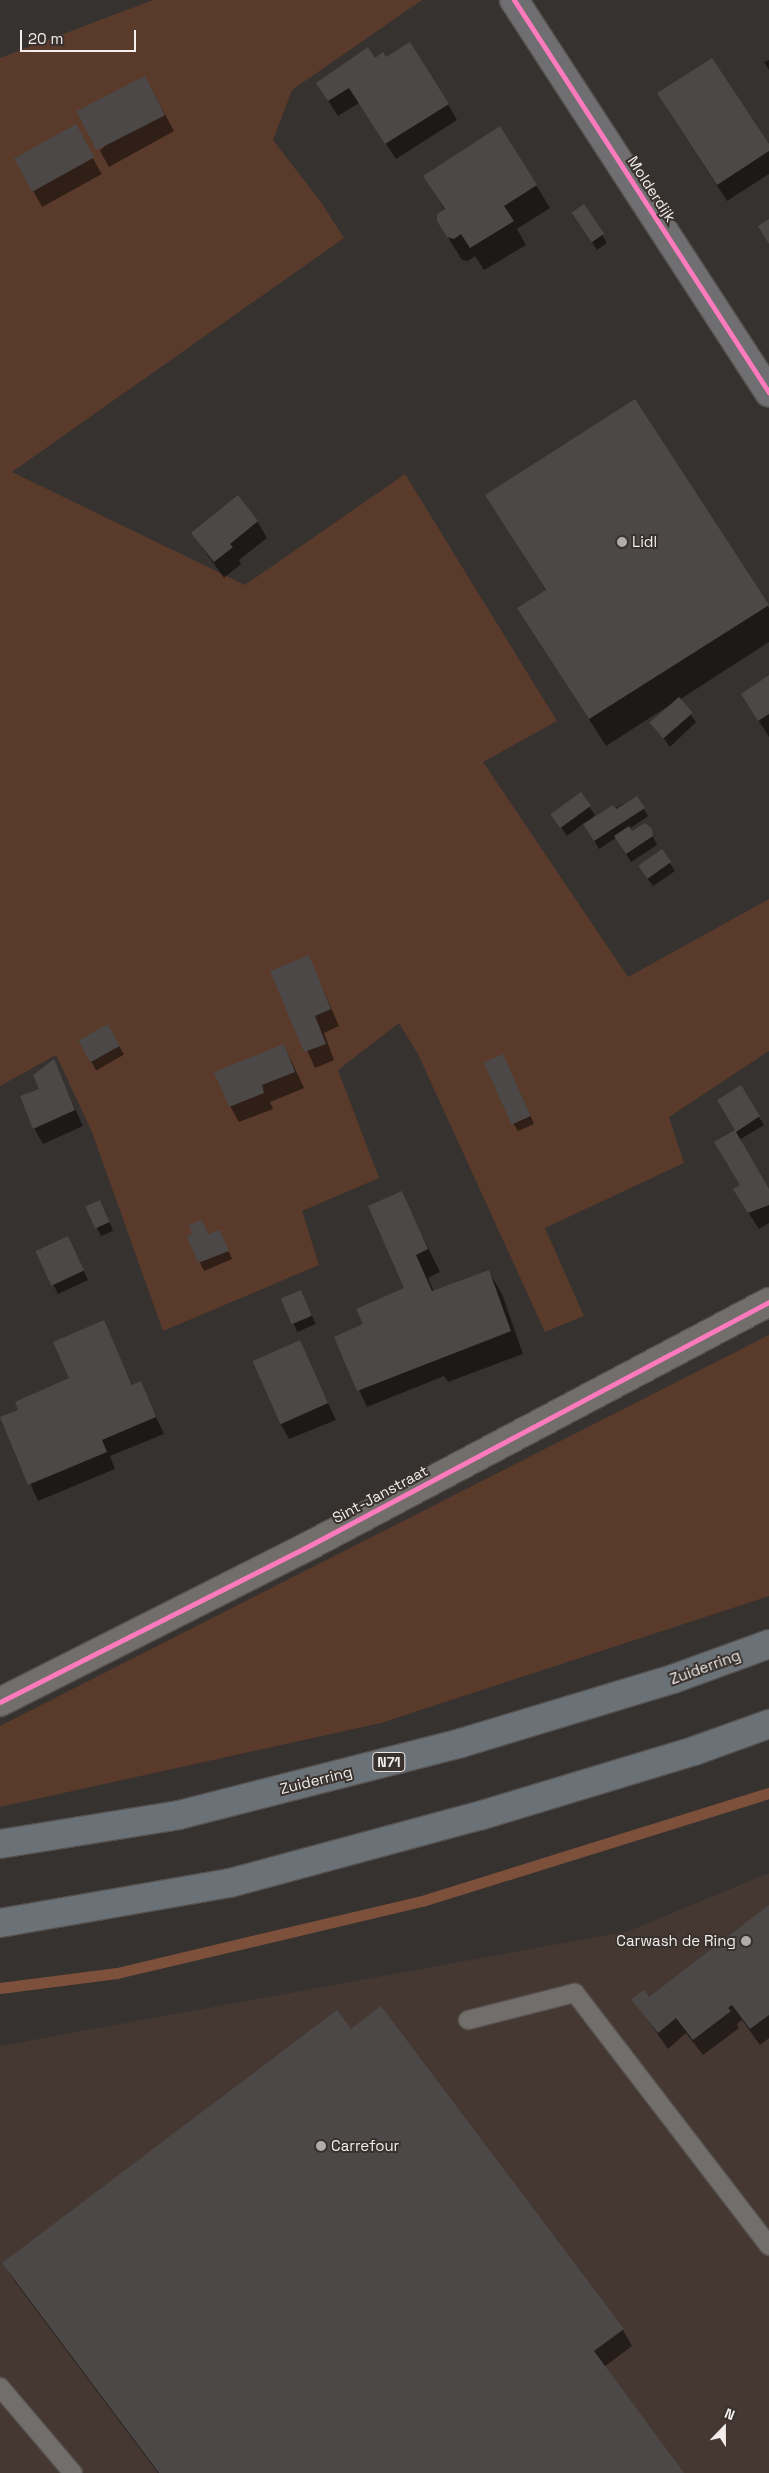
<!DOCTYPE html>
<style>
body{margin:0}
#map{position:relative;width:769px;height:2473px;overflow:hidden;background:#363230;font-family:"Space Grotesk",sans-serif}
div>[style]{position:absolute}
.built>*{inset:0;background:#453832}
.green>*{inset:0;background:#5a3a2a}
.shadow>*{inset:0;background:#0007;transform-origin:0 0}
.stream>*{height:11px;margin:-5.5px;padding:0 5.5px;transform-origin:5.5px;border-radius:5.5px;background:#7c503a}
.building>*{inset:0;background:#4c4847;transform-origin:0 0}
.roads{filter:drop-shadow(1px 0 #55514f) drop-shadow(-1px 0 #55514f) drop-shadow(0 1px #55514f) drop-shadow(0 -1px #55514f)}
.lane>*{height:18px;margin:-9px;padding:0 9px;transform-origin:9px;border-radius:9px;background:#726e6c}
.street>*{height:28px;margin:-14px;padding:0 14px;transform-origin:14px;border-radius:14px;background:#726e6c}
.secondary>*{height:28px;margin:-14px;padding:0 14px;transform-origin:14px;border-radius:14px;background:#6f6e70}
.highway>*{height:28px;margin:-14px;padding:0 14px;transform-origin:14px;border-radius:14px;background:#6a7177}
.cycleway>*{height:5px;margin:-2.5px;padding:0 2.5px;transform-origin:2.5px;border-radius:2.5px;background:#fd7abc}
.dots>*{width:14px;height:14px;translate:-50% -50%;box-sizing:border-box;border:2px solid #39312d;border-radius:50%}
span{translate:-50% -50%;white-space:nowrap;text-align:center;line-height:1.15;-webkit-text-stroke:4px #39312d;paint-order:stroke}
.shield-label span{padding:1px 4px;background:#39312d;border:1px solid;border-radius:4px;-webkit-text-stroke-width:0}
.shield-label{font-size:14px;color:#f3eeeb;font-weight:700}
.street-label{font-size:15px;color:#f3eeeb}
.poi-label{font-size:15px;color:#f3eeeb}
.left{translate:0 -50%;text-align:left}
.right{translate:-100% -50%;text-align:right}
.north{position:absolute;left:699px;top:2403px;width:50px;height:50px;-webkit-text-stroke:4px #39312d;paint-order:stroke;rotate:22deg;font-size:14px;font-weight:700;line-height:20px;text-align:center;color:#f3eeeb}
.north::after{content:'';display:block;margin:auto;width:18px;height:22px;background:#f3eeeb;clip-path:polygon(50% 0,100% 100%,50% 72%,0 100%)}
.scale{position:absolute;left:20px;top:30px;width:116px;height:22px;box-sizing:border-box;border:2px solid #f3eeeb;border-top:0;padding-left:6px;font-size:15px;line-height:18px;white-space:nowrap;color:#f3eeeb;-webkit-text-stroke:4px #39312d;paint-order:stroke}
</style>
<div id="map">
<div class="built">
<div style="clip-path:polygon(769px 1873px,769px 2473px,0 2473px,0 2046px,629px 1931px)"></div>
</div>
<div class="green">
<div style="clip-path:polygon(153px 0,422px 0,292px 90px,273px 140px,321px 202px,344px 238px,12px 472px,245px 585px,405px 474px,557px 721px,483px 762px,628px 977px,769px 899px,769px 1051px,669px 1117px,684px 1163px,545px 1228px,584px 1316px,545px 1332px,418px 1054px,399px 1023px,338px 1070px,379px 1178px,302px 1211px,319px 1265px,163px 1331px,92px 1132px,56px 1055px,0 1086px,0 58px)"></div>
<div style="clip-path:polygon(769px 1335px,769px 1596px,381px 1723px,0 1807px,0 1726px)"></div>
</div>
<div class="shadow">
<div style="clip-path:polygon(386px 58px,448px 104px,457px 120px,396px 159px,359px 103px,338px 116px,327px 99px,374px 59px)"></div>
<div style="clip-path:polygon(769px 60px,769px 70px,764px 62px)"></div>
<div style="clip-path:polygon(154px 94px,174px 131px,109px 167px,100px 151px)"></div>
<div style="clip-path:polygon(668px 110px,769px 146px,769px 174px,727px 201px)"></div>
<div style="left:75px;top:126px;width:55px;height:68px;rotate:61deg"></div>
<div style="clip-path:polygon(425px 176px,536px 185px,550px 208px,517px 229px,526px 245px,484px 270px,475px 256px,468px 261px,462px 260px,452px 244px,438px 221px,445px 211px)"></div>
<div style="clip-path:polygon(584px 206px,607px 243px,597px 250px,578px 220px)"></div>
<div style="clip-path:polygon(634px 400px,769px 608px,769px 642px,679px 700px,696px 722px,670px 747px,653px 724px,670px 705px,606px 746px,519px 609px,546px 591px,487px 495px)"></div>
<div style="clip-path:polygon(257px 521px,267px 538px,239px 560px,241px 564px,224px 578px,192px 533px)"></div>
<div style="clip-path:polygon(769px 677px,769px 737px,752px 710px)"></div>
<div style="clip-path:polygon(580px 794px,595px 815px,588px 823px,636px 797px,648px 816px,629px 829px,632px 833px,648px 826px,657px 845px,631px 862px,616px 838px,599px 849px,584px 823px,567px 836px,553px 815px)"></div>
<div style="clip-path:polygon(662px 851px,675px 871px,653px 886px,644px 874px)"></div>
<div style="clip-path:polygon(309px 957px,339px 1026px,324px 1033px,334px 1060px,315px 1068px,272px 972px)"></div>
<div style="left:107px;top:1025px;width:34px;height:32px;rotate:60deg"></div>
<div style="clip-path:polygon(284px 1045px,304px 1088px,270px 1102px,273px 1109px,239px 1122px,230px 1106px)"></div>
<div style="clip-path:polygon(53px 1061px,83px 1126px,43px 1144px,34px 1128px,40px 1089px)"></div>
<div style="clip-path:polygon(507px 1064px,534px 1124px,518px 1131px,513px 1123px)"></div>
<div style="clip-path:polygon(740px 1086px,764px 1125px,739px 1140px,769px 1192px,769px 1223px,759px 1229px,744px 1206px,741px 1185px,725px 1159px,736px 1130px)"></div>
<div style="clip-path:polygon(401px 1193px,440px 1272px,428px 1278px,434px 1292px,489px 1272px,502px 1294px,523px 1354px,448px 1382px,444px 1376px,367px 1407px,335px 1338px,364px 1325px,405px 1289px)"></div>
<div style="clip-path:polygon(87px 1208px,105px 1210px,113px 1231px,101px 1236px)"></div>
<div style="clip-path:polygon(220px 1232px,232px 1259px,204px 1271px,188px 1237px)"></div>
<div style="clip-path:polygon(72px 1246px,88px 1280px,58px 1294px,37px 1252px)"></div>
<div style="left:301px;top:1291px;width:36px;height:20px;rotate:66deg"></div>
<div style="clip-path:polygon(104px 1322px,133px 1386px,140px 1383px,164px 1434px,110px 1456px,115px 1469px,38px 1501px,1px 1418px,20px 1411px,70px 1378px)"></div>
<div style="clip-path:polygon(299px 1341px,336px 1420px,289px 1439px,280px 1423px)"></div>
<div style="clip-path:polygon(769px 1907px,769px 2038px,760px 2045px,742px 2020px,737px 2024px,739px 2028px,703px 2055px,686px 2033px,668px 2049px,633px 1999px,649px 1998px)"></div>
<div style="clip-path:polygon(351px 2031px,623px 2330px,632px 2346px,604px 2367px,683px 2473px,158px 2473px,13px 2279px,3px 2263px)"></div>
</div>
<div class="stream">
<div style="left:0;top:1988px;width:118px;rotate:-7.3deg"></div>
<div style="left:117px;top:1973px;width:313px;rotate:-13.3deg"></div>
<div style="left:422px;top:1901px;width:363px;rotate:-17.3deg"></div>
</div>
<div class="building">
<div style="clip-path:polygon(410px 42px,449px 104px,385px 144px,349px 88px,328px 101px,316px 83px,368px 47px,375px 58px,383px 52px,386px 57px)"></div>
<div style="clip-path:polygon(712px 58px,769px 144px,769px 151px,717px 185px,657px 93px)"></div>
<div style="left:145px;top:76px;width:44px;height:77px;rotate:63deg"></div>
<div style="left:76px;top:124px;width:38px;height:71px;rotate:61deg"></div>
<div style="clip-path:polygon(500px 126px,537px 185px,504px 206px,514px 221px,470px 248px,461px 234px,454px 239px,447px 237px,437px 221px,437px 214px,445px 209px,423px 176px)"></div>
<div style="left:584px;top:204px;width:36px;height:15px;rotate:56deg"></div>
<div style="clip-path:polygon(769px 219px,769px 244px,758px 226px)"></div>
<div style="clip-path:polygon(635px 399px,769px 605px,589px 719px,517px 608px,546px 590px,485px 495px)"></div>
<div style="clip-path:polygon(238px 495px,258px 521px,230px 544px,233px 547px,214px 562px,191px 533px)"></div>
<div style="clip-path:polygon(769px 675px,769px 714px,758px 721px,741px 694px)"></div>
<div style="left:679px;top:697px;width:21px;height:39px;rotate:49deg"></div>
<div style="left:581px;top:792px;width:17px;height:38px;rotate:54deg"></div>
<div style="clip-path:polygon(637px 796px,645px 808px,594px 841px,583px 824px,613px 805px,616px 809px)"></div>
<div style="clip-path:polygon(645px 823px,652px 829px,653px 836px,626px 854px,614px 836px,629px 826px,632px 831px)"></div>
<div style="left:662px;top:849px;width:16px;height:29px;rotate:55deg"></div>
<div style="clip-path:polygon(309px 955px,331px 1009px,315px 1016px,326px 1044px,304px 1052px,270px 971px)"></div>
<div style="left:108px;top:1024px;width:25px;height:34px;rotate:61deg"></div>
<div style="clip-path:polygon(284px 1044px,295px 1072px,262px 1085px,264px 1093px,229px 1107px,214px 1072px)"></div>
<div style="left:503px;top:1054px;width:68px;height:21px;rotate:66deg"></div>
<div style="clip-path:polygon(54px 1059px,75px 1110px,33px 1129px,20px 1096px,39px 1089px,33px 1075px)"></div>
<div style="clip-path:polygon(741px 1085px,760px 1116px,736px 1132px,769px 1189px,769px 1205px,748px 1213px,733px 1189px,740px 1185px,714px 1142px,735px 1130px,717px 1100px)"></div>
<div style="clip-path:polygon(402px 1191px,428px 1249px,416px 1255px,432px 1291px,489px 1270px,511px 1331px,357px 1391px,334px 1337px,363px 1324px,356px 1309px,404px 1288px,368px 1206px)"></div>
<div style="left:100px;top:1200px;width:24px;height:16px;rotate:66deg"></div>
<div style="clip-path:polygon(202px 1220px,208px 1234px,220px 1230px,229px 1251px,198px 1263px,187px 1237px,192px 1233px,189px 1225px)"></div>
<div style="left:68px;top:1236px;width:38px;height:36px;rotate:65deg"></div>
<div style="left:301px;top:1290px;width:28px;height:22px;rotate:67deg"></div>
<div style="clip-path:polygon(104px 1320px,132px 1385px,141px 1381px,156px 1417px,102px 1440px,107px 1452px,28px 1485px,0 1417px,18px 1410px,15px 1402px,69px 1378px,53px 1342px)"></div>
<div style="left:300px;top:1340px;width:69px;height:52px;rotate:66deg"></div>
<div style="clip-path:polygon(769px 1905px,769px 2015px,750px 2029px,732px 2005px,728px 2008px,731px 2011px,693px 2040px,676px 2018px,658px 2033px,631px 1999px,644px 1990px,649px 1997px)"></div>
<div style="clip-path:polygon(381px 2006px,624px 2329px,594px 2351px,684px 2473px,159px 2473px,2px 2263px,337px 2010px,351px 2029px)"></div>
</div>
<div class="roads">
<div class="lane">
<div style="left:468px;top:2020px;width:110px;rotate:-14.2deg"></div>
<div style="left:575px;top:1993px;width:319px;rotate:52.5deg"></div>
<div style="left:0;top:2387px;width:113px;rotate:49.7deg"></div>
</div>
<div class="street">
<div style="left:0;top:1702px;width:339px;rotate:-26.8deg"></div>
<div style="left:303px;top:1549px;width:527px;rotate:-27.93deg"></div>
</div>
<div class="secondary">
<div style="left:514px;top:0;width:468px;rotate:57deg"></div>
</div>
<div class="highway">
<div style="left:0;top:1844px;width:181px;rotate:-9.2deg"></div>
<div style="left:179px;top:1815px;width:291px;rotate:-14.3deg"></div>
<div style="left:461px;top:1743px;width:221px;rotate:-16.8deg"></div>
<div style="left:673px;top:1679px;width:102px;rotate:-20deg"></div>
<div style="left:0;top:1923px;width:233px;rotate:-9.9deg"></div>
<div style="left:230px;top:1883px;width:258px;rotate:-15.1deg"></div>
<div style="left:479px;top:1816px;width:225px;rotate:-16.8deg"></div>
<div style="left:694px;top:1751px;width:80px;rotate:-19.8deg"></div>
</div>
</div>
<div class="cycleway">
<div style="left:514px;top:0;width:468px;rotate:57deg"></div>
<div style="left:0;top:1702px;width:339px;rotate:-26.8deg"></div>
<div style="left:303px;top:1549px;width:527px;rotate:-27.93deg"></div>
</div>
<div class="dots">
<div style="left:622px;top:542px;background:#b1acaa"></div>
<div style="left:746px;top:1941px;background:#b1acaa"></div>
<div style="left:321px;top:2146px;background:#b1acaa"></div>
</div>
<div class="shield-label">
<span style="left:389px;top:1762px">N71</span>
</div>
<div class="street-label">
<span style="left:652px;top:189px;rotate:57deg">Molderdijk</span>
<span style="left:380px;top:1494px;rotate:-28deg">Sint-Janstraat</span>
<span style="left:705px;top:1667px;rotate:-20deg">Zuiderring</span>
<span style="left:316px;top:1780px;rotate:-14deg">Zuiderring</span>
</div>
<div class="poi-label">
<span class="left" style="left:632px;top:542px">Lidl</span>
<span class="right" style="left:736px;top:1941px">Carwash de Ring</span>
<span class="left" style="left:331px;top:2146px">Carrefour</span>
</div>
<div class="north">N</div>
<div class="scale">20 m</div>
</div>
